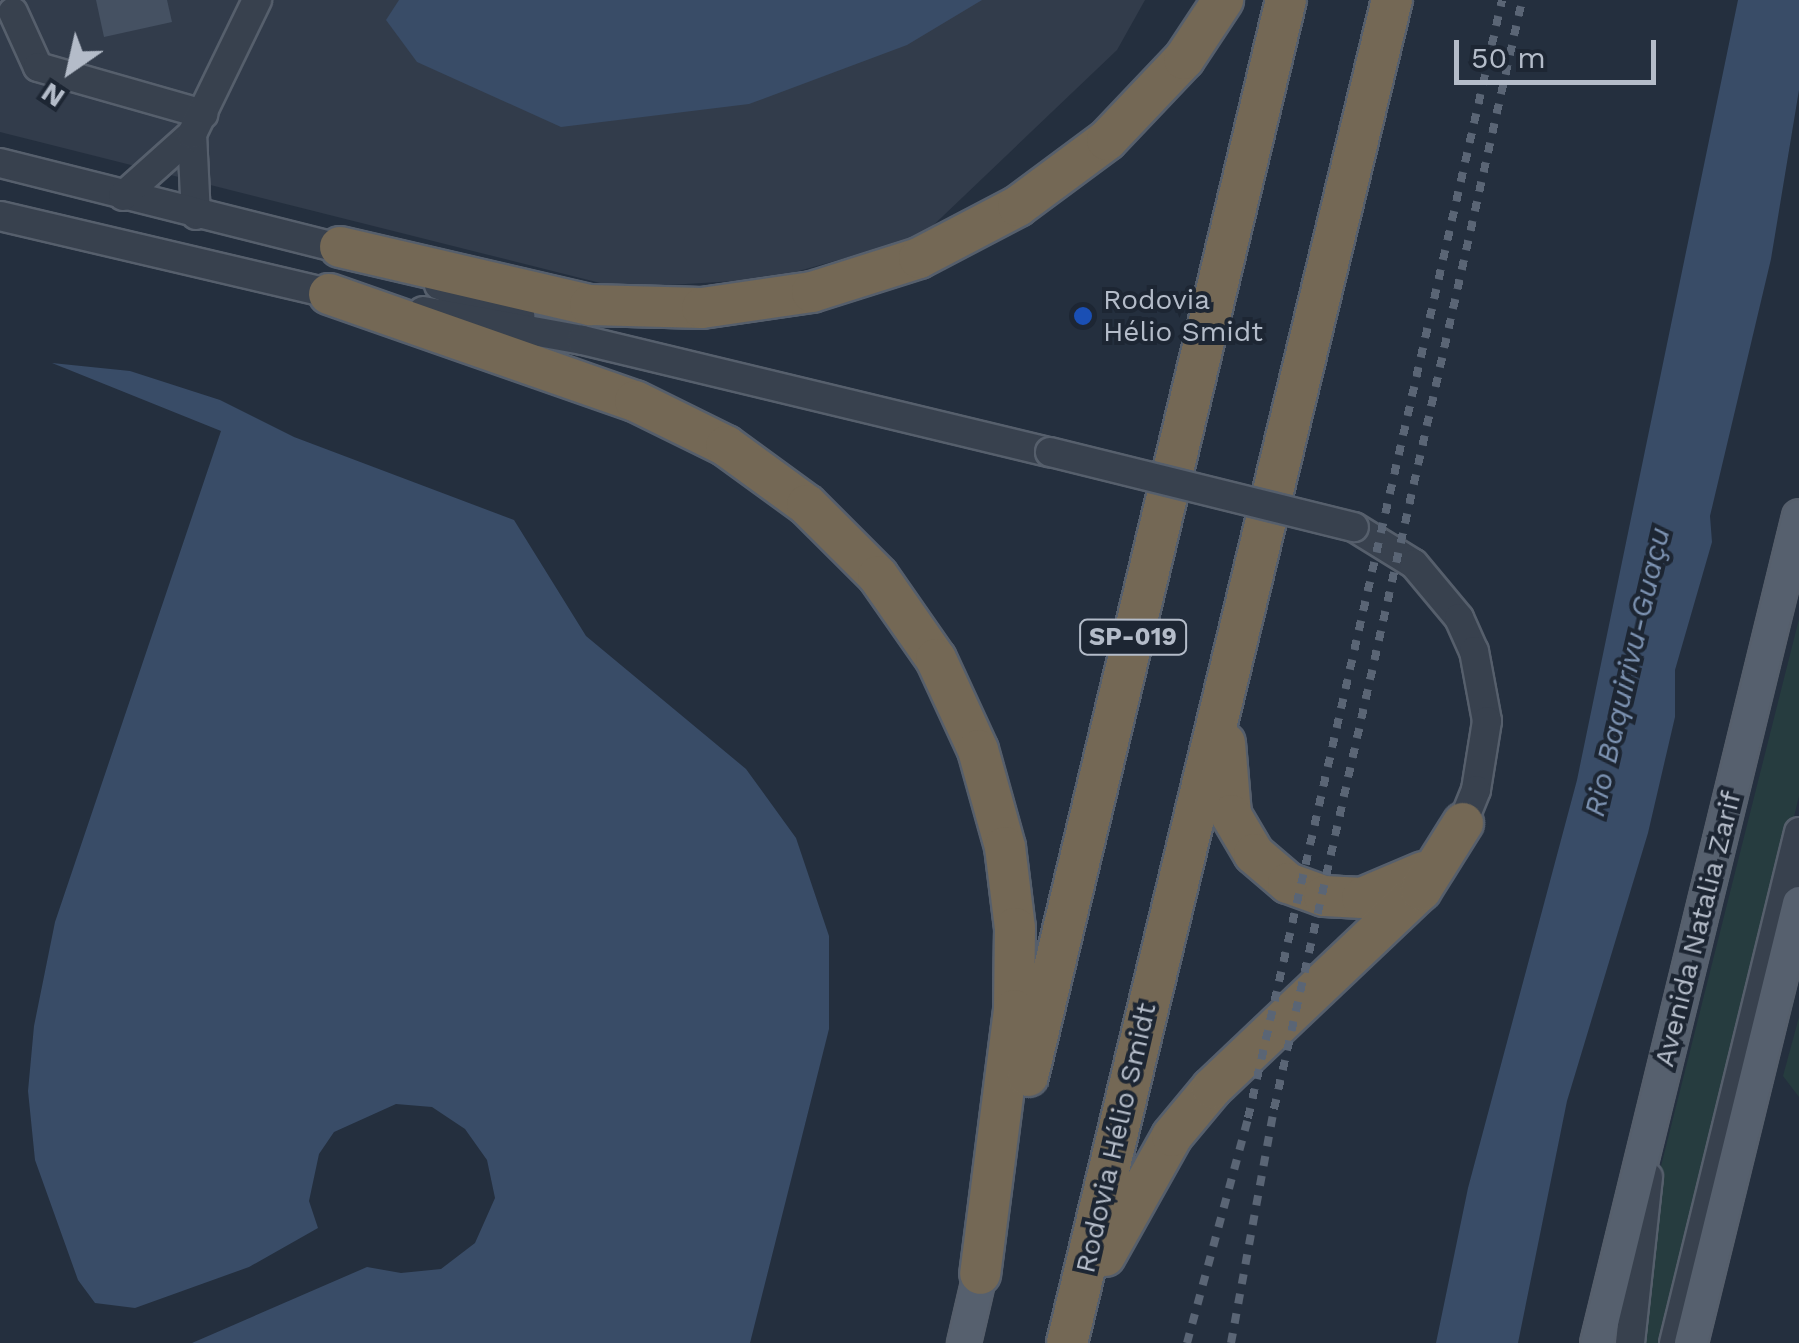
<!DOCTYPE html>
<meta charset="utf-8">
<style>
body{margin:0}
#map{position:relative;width:1799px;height:1343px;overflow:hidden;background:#242f3e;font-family:"Work Sans",sans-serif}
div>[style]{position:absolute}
.airport>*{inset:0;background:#323c4b}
.green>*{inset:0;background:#263c3f}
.water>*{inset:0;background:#394c67}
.building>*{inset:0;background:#455162}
.roads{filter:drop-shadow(2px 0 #565f6c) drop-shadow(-2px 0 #565f6c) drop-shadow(0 2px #565f6c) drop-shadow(0 -2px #565f6c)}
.minor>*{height:28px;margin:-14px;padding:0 14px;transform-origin:14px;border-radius:14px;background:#38414e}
.major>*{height:32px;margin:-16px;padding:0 16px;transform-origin:16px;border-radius:16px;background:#56606e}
.highway>*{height:40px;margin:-20px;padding:0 20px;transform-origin:20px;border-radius:20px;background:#746855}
.rail>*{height:8px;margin-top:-4px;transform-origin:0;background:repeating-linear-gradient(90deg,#5a6575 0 10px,transparent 0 20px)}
.bridges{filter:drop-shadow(2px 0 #565f6c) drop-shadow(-2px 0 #565f6c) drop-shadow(0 2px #565f6c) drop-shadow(0 -2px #565f6c)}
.minor-bridge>*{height:28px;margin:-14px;padding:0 14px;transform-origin:14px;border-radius:14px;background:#38414e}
.dots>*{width:28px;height:28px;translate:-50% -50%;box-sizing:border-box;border:5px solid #1d2633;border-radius:50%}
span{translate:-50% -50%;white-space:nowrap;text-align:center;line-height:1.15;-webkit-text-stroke:8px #1d2633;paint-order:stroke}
.shield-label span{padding:2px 8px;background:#1d2633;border:2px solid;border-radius:8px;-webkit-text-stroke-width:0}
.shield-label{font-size:25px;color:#b4bcc9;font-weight:700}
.poi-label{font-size:28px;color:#b4bcc9}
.left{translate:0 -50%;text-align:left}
.street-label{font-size:28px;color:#b4bcc9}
.water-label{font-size:30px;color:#7c92b1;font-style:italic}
.north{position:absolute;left:20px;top:20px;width:100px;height:100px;-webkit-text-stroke:8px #1d2633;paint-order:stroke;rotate:214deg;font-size:28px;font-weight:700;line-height:40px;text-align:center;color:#b4bcc9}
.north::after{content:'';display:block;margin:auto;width:35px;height:45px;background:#b4bcc9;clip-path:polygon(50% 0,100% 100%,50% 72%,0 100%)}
.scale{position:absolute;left:1454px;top:40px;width:202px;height:45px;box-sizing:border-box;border:5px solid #b4bcc9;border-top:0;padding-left:12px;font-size:30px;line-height:35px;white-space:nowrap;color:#b4bcc9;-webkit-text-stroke:8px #1d2633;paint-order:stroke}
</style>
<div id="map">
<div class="airport">
<div style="clip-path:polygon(0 0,1145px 0,1117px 50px,921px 237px,770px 279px,620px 288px,0 132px)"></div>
</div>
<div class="green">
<div style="clip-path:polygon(1799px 619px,1799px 796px,1667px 1343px,1639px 1343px,1654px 1271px,1659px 1174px)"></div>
<div style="clip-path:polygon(1799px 1017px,1799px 1097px,1783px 1076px)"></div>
</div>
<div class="water">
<div style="clip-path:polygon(399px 0,982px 0,907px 45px,749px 104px,561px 127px,417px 62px,386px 20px)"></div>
<div style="clip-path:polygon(1738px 0,1799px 0,1799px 90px,1771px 259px,1710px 516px,1712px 542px,1675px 670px,1675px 717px,1648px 833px,1567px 1101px,1518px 1343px,1436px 1343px,1468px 1188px,1577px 780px)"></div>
<div style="clip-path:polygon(52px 363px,130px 371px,220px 400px,294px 437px,514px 520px,586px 636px,746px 769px,796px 838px,829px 936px,829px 1029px,750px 1343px,192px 1343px,367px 1267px,401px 1273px,441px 1269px,475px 1243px,495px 1198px,487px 1160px,465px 1129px,432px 1107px,396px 1104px,334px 1132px,319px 1154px,309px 1201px,318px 1228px,249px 1267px,135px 1308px,95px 1303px,78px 1280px,35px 1160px,28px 1091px,34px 1026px,55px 922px,221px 431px)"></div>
</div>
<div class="building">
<div style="clip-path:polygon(96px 0,167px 0,172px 22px,104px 37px)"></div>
</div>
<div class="roads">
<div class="minor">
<div style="left:13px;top:12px;width:60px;rotate:65.6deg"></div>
<div style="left:38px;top:67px;width:172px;rotate:15.9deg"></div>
<div style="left:192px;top:134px;width:81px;rotate:87.2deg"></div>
<div style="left:0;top:163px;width:368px;rotate:14.1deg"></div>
<div style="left:123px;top:196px;width:93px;rotate:-41.9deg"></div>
<div style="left:192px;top:134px;width:149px;rotate:-64.1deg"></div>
<div style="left:0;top:216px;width:355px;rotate:13.2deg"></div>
<div style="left:439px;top:285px;width:87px;rotate:20.9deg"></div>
<div style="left:423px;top:311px;width:162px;rotate:10.3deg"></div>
<div style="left:582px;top:340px;width:481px;rotate:13.5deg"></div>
<div style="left:1354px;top:527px;width:70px;rotate:31.7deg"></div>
<div style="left:1414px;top:564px;width:70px;rotate:50.2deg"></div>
<div style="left:1459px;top:618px;width:36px;rotate:66deg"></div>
<div style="left:1474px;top:651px;width:71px;rotate:79.5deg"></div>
<div style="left:1487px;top:721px;width:70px;rotate:99.1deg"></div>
<div style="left:1476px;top:790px;width:35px;rotate:112deg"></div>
<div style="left:1630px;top:1343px;width:167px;rotate:-83.8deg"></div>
<div style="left:1674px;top:1343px;width:526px;rotate:-76.25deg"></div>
</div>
<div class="major">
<div style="left:964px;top:1343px;width:71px;rotate:-76.9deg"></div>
<div style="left:1597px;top:1343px;width:851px;rotate:-76.27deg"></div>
<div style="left:1691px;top:1343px;width:453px;rotate:-76.2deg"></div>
</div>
<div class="highway">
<div style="left:340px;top:247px;width:257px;rotate:13.1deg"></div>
<div style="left:590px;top:305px;width:112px;rotate:1.5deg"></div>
<div style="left:702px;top:308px;width:111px;rotate:-8.3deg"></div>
<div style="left:812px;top:292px;width:112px;rotate:-17.6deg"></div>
<div style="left:919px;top:258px;width:112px;rotate:-27.7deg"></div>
<div style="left:1018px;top:206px;width:111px;rotate:-36.6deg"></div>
<div style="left:1107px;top:140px;width:112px;rotate:-46.5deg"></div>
<div style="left:1184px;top:59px;width:71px;rotate:-56.5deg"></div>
<div style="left:329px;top:294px;width:324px;rotate:19.3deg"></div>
<div style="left:635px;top:401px;width:102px;rotate:26.3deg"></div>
<div style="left:726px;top:446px;width:100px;rotate:36.1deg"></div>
<div style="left:807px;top:505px;width:100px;rotate:45deg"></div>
<div style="left:878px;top:576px;width:101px;rotate:55.1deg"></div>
<div style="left:936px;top:659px;width:100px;rotate:65.2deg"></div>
<div style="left:978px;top:750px;width:101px;rotate:74.4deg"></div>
<div style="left:1005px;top:847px;width:82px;rotate:83deg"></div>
<div style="left:1015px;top:928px;width:82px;rotate:90.7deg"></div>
<div style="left:1014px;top:1010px;width:266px;rotate:97.3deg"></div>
<div style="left:1225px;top:743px;width:72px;rotate:85.2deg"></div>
<div style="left:1231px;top:815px;width:45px;rotate:59.5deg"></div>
<div style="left:1254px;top:854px;width:45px;rotate:40.5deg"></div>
<div style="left:1288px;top:883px;width:38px;rotate:20deg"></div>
<div style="left:1324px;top:896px;width:38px;rotate:3deg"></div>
<div style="left:1362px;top:898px;width:66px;rotate:-23.1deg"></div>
<div style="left:1028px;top:1076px;width:1106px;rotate:-76.52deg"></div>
<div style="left:1105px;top:1256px;width:137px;rotate:-60.8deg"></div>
<div style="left:1172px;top:1136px;width:62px;rotate:-50.2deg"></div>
<div style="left:1212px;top:1088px;width:288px;rotate:-43.5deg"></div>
<div style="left:1421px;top:890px;width:79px;rotate:-57.9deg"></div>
<div style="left:1067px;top:1343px;width:1382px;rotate:-76.4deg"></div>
</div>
</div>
<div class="rail">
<div style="left:1187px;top:1343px;width:233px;rotate:-74.8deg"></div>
<div style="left:1248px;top:1118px;width:1146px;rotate:-77.2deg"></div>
<div style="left:1231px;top:1343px;width:238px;rotate:-79.6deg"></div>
<div style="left:1274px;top:1109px;width:1136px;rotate:-77.39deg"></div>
</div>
<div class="bridges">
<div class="minor-bridge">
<div style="left:1050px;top:452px;width:313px;rotate:13.9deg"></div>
</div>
</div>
<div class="dots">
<div style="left:1083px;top:316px;background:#1a4fb4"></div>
</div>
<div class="shield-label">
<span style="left:1133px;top:637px">SP-019</span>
</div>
<div class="poi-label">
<span class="left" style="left:1103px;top:316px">Rodovia<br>Hélio Smidt</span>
</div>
<div class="street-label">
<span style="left:1698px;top:929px;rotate:-76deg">Avenida Natalia Zarif</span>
<span style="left:1116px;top:1138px;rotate:-77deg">Rodovia Hélio Smidt</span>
</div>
<div class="water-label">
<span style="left:1627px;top:672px;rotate:-77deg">Rio Baquirivu-Guaçu</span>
</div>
<div class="north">N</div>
<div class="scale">50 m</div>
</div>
